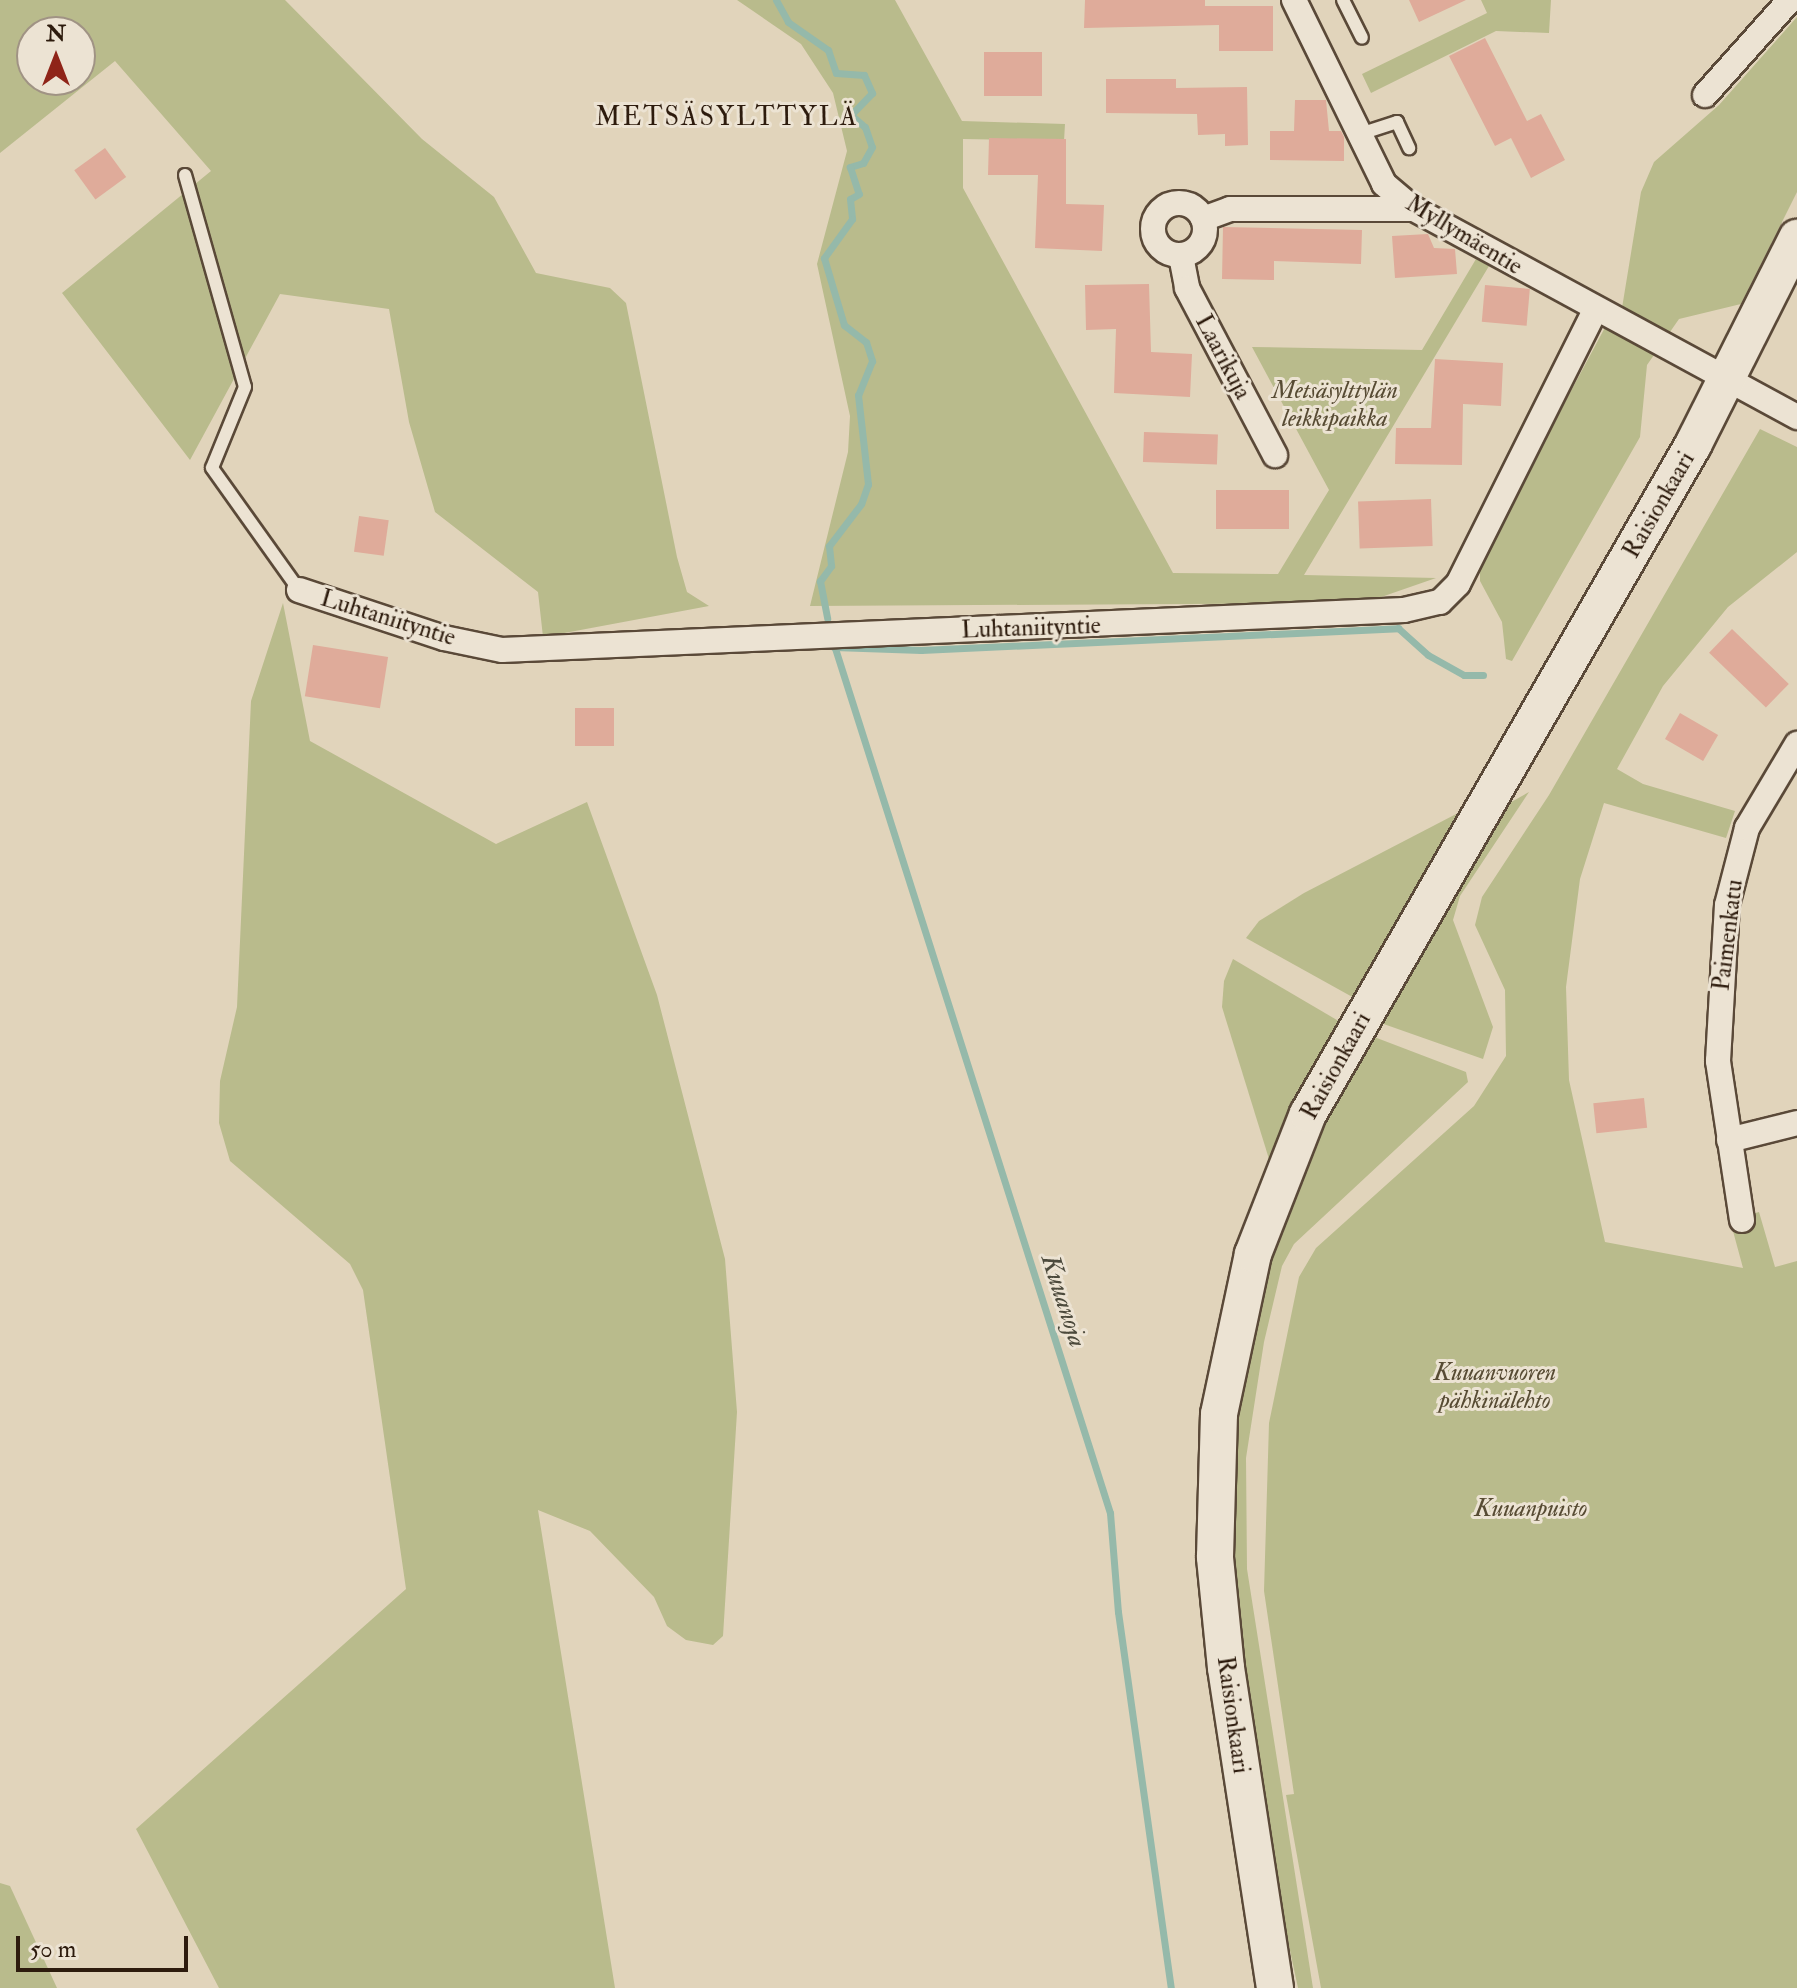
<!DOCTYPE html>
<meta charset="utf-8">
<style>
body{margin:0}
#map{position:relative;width:1797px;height:1988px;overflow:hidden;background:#e1d4bb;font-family:"IM FELL Double Pica",serif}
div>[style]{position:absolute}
.green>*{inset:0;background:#b9bb8c}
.stream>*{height:7px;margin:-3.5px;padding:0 3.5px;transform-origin:3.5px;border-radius:3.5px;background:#95b9aa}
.building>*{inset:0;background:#dfab9a;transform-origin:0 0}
.roads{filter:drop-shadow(2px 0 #5a4938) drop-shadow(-2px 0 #5a4938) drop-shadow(0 2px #5a4938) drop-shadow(0 -2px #5a4938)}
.lane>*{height:12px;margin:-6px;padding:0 6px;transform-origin:6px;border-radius:6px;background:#ece3d3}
.street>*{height:24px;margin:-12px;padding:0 12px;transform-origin:12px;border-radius:12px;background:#ece3d3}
.street>.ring{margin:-12px;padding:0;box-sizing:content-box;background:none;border:24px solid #ece3d3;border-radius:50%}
.secondary>*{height:36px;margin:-18px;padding:0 18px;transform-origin:18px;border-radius:18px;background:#ece3d3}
span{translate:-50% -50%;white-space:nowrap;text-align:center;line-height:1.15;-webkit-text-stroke:6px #ece3d3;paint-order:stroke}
.street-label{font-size:24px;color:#2d1b0d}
.park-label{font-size:24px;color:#574b33;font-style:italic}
.neighbourhood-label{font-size:26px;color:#2d1b0d;letter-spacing:2px}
.water-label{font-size:26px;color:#4c4a3c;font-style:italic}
.north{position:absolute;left:16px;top:16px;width:80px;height:80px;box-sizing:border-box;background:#ece3d3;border:2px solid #a09384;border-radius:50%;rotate:0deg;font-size:22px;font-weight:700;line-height:32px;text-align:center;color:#2d1b0d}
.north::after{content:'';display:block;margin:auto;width:28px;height:36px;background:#8f2418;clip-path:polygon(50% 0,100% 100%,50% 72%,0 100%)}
.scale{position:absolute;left:16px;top:1936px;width:172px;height:36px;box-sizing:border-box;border:4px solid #2d1b0d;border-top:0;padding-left:10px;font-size:24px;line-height:28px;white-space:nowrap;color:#2d1b0d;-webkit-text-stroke:6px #ece3d3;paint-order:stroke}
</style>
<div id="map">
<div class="green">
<div style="clip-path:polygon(evenodd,0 0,285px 0,422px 139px,494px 197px,536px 273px,610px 288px,626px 303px,677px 557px,687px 592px,709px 606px,543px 637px,538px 592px,435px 512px,409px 422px,389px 309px,280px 294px,190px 460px,62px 293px,211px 171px,115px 61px,0 153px,0 0,32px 32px,80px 32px,80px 80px,32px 80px,32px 32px)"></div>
<div style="clip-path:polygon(737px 0,895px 0,962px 121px,1065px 124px,1064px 141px,963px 139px,963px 188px,1173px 573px,1278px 574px,1329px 490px,1252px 347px,1422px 350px,1476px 259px,1489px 266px,1304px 575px,1436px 578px,1364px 603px,810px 606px,848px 452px,850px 416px,817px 264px,847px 151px,833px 93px,801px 44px)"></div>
<div style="clip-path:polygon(1481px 0,1551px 0,1549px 33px,1496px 31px,1371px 93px,1362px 74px,1487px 13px)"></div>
<div style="clip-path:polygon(1797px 17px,1797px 192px,1741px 304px,1679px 319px,1647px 365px,1640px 437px,1512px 661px,1506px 659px,1502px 622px,1480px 581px,1480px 561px,1609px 320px,1622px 308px,1641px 192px,1654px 162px,1719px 105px)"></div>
<div style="clip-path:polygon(1760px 429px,1797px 447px,1797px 552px,1728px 607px,1663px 686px,1617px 769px,1643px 784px,1735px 811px,1726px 838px,1604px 803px,1580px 879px,1566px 987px,1569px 1080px,1605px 1242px,1743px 1268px,1730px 1220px,1759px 1212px,1775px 1267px,1797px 1261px,1797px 1988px,1321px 1988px,1286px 1795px,1294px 1794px,1264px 1591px,1269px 1423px,1299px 1277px,1316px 1248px,1474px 1106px,1506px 1056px,1505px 990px,1475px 925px,1482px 897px,1549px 795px)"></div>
<div style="clip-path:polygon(283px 603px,310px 741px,496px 844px,587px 802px,657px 995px,725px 1259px,737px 1412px,723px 1636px,713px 1645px,686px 1640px,667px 1626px,654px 1597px,590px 1531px,538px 1510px,615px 1988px,219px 1988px,136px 1829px,406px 1589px,363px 1290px,350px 1264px,230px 1161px,219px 1123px,220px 1081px,237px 1007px,251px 701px)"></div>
<div style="clip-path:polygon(1529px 792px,1460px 896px,1453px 920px,1493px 1027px,1483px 1059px,1378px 1022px,1506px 805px)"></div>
<div style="clip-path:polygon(1460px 812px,1356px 999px,1246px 938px,1259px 921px,1304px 893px)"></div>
<div style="clip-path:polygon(1233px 959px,1342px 1023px,1269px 1159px,1222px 1007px,1224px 981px)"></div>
<div style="clip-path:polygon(1369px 1035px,1466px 1072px,1468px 1082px,1294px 1244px,1282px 1266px,1264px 1342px,1246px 1458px,1247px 1569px,1313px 1988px,1298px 1988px,1273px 1871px,1229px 1569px,1231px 1425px,1278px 1222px)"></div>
<div style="clip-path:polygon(0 1883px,10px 1886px,57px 1988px,0 1988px)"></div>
</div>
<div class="stream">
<div style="left:776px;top:0;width:25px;rotate:61deg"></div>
<div style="left:788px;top:22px;width:49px;rotate:35deg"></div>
<div style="left:828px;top:50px;width:24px;rotate:71deg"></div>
<div style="left:836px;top:73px;width:28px;rotate:4deg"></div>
<div style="left:864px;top:75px;width:20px;rotate:66deg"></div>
<div style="left:872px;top:93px;width:30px;rotate:134deg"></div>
<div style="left:851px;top:115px;width:18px;rotate:41deg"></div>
<div style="left:865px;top:127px;width:21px;rotate:71deg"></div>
<div style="left:872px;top:147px;width:18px;rotate:119deg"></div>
<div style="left:863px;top:163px;width:14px;rotate:163deg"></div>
<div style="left:850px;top:167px;width:28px;rotate:72deg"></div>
<div style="left:859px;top:194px;width:10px;rotate:151deg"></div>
<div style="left:850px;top:199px;width:20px;rotate:84deg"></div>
<div style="left:852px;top:219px;width:48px;rotate:125.7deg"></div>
<div style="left:824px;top:258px;width:70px;rotate:73.4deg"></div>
<div style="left:844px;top:325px;width:28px;rotate:38deg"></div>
<div style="left:866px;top:342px;width:20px;rotate:72deg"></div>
<div style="left:872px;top:361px;width:37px;rotate:112deg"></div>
<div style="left:858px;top:395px;width:90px;rotate:83.6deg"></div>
<div style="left:868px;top:484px;width:21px;rotate:109deg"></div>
<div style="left:861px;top:504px;width:53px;rotate:127.3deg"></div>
<div style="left:829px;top:546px;width:20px;rotate:84deg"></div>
<div style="left:831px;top:566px;width:19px;rotate:126deg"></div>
<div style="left:820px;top:581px;width:38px;rotate:79deg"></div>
<div style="left:834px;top:645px;width:911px;rotate:72.36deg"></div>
<div style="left:1110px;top:1513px;width:99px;rotate:85.4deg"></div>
<div style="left:1118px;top:1612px;width:380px;rotate:82deg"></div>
<div style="left:834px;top:647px;width:87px;rotate:2deg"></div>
<div style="left:921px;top:650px;width:478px;rotate:-2.6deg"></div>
<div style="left:1398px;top:628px;width:40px;rotate:42deg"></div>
<div style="left:1428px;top:655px;width:41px;rotate:29.1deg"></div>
<div style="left:1464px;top:675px;width:19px"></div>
</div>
<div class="building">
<div style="clip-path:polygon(1085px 0,1205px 0,1205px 6px,1273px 6px,1273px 51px,1219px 51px,1219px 25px,1084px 28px)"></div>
<div style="clip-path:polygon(1409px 0,1466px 0,1419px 22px)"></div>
<div style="clip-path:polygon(1485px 38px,1527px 121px,1541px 114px,1565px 160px,1531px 178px,1511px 138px,1495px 146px,1449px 56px)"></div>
<div style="left:984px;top:52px;width:58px;height:44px"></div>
<div style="clip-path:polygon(1106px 79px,1176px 79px,1176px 88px,1247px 87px,1248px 145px,1225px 146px,1225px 134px,1198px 135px,1197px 114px,1106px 113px)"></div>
<div style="clip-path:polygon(1295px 100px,1326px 100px,1329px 131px,1341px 131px,1344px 137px,1344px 161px,1270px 160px,1270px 131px,1294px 131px)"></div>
<div style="clip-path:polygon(989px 138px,1066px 139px,1066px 204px,1104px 205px,1102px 251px,1035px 248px,1038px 175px,988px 175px)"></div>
<div style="left:105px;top:148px;width:36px;height:38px;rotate:54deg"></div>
<div style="clip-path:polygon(1223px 227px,1362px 230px,1361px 264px,1274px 261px,1274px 280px,1222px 279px)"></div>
<div style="clip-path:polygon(1428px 234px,1434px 248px,1455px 249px,1457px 274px,1395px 278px,1392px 236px)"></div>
<div style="clip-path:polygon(1149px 284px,1151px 352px,1192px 354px,1190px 397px,1114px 393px,1116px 329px,1086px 330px,1085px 285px)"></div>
<div style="left:1485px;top:285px;width:45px;height:37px;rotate:5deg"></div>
<div style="clip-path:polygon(1435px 359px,1503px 363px,1501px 406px,1463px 404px,1462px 465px,1395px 464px,1396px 428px,1431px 428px)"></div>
<div style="left:1144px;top:432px;width:74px;height:30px;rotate:2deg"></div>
<div style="left:1216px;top:490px;width:73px;height:39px"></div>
<div style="left:1431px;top:499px;width:47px;height:73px;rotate:88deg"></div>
<div style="left:359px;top:516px;width:30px;height:36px;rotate:8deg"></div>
<div style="left:1732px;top:629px;width:79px;height:33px;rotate:44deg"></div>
<div style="left:313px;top:645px;width:76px;height:52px;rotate:9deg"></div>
<div style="left:575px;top:708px;width:39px;height:38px"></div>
<div style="left:1680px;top:713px;width:44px;height:30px;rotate:30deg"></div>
<div style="left:1644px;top:1098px;width:30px;height:51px;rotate:84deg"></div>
</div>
<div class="roads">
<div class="lane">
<div style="left:1343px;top:0;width:42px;rotate:63.4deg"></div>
<div style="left:1360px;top:134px;width:39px;rotate:-18deg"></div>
<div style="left:1397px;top:122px;width:29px;rotate:65deg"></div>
<div style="left:185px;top:175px;width:220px;rotate:74.2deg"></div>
<div style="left:245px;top:387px;width:87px;rotate:112.2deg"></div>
<div style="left:212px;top:468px;width:150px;rotate:54.5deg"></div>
</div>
<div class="street">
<div style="left:1294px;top:0;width:205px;rotate:63.9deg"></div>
<div style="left:1384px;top:184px;width:39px;rotate:40deg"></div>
<div style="left:1414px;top:209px;width:436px;rotate:28.5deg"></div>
<div style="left:1705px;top:95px;width:127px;rotate:-48.2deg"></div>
<div class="ring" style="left:1153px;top:203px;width:28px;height:28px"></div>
<div style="left:1203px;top:219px;width:29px;rotate:-20deg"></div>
<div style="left:1230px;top:209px;width:184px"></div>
<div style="left:1181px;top:256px;width:33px;rotate:79deg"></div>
<div style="left:1187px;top:288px;width:189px;rotate:62.2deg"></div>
<div style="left:299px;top:590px;width:153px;rotate:18.3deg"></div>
<div style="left:444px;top:638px;width:59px;rotate:11.7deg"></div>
<div style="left:502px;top:650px;width:903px;rotate:-2.54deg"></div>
<div style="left:1404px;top:610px;width:37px;rotate:-13deg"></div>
<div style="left:1440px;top:602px;width:25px;rotate:-45deg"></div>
<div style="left:1458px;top:584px;width:306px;rotate:-63.4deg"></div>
<div style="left:1729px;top:1140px;width:70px;rotate:-14deg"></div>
<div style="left:1742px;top:1220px;width:161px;rotate:-98.6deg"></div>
<div style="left:1718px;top:1061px;width:156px;rotate:-86.7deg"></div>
<div style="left:1727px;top:905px;width:80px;rotate:-75.4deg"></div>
<div style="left:1747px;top:828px;width:98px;rotate:-59.2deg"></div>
</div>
<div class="secondary">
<div style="left:1275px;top:1988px;width:324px;rotate:-98.7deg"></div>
<div style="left:1226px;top:1668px;width:112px;rotate:-95.7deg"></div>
<div style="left:1215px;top:1557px;width:143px;rotate:-88.4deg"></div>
<div style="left:1219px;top:1414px;width:164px;rotate:-78deg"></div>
<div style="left:1253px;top:1254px;width:150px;rotate:-68.6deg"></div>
<div style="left:1308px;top:1114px;width:772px;rotate:-60.08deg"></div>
<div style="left:1693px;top:445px;width:232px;rotate:-63.3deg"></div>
</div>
</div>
<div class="street-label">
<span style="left:1464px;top:235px;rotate:31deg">Myllymäentie</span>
<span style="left:1223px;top:357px;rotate:62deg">Laarikuja</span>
<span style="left:1659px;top:505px;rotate:-60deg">Raisionkaari</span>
<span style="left:388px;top:618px;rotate:17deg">Luhtaniityntie</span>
<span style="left:1031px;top:628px;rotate:-2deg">Luhtaniityntie</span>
<span style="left:1728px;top:935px;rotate:-83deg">Paimenkatu</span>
<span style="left:1336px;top:1066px;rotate:-61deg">Raisionkaari</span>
<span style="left:1233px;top:1715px;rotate:82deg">Raisionkaari</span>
</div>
<div class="park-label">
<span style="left:1335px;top:405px">Metsäsylttylän<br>leikkipaikka</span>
<span style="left:1495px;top:1387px">Kuuanvuoren<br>pähkinälehto</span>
<span style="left:1531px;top:1509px">Kuuanpuisto</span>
</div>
<div class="neighbourhood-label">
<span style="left:727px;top:118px">METSÄSYLTTYLÄ</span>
</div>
<div class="water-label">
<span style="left:1063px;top:1301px;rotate:72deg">Kuuanoja</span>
</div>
<div class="north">N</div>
<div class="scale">50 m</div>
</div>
